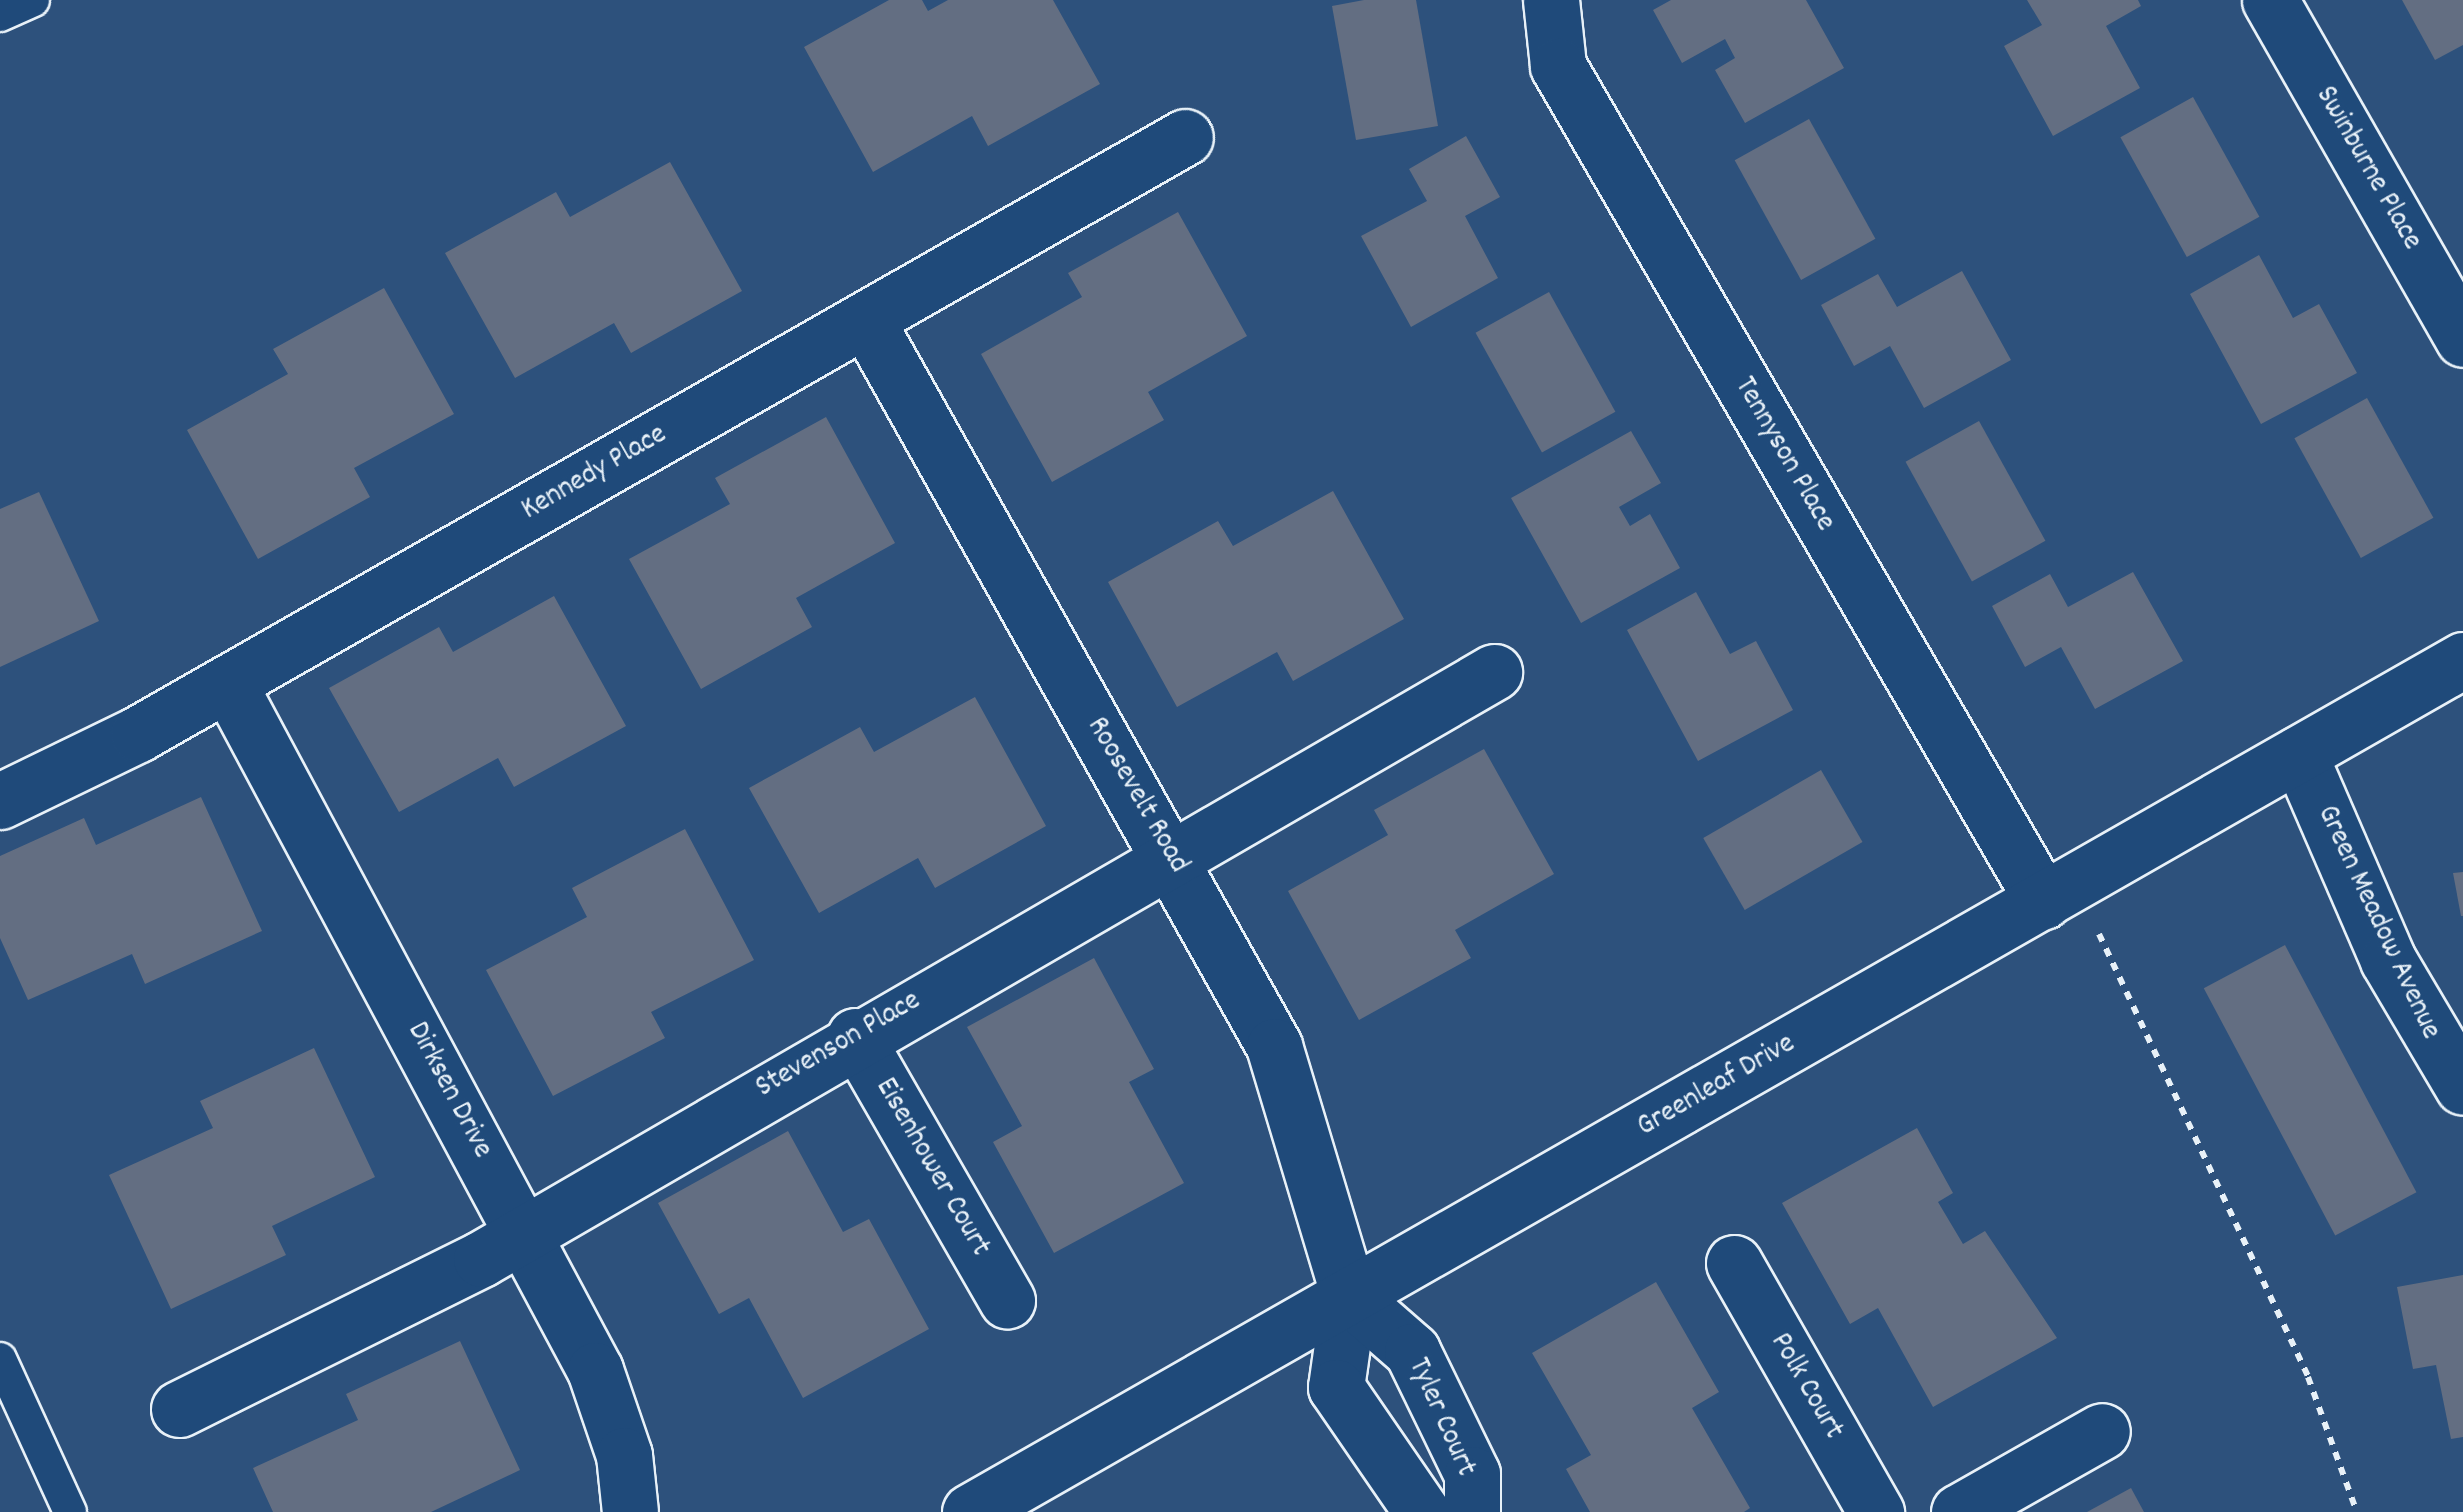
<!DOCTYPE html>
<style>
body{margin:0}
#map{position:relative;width:2463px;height:1512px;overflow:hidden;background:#2d517c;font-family:Dekko,sans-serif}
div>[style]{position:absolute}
.building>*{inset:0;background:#636e82;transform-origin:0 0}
.path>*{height:6px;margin-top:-3px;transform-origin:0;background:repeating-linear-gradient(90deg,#e8f1f8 0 8px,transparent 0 16px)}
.roads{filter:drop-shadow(2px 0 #e8f1f8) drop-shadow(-2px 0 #e8f1f8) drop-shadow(0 2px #e8f1f8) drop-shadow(0 -2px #e8f1f8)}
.lane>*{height:32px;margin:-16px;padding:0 16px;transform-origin:16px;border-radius:16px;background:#1f4a7a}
.street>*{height:55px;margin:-27.5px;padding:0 27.5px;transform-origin:27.5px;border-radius:27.5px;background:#1f4a7a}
span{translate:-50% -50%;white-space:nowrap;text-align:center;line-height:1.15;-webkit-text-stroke:8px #1f4a7a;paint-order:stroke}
.street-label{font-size:30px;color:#e8f1f8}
</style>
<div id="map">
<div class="building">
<div style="clip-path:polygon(889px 0,922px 0,928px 11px,948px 0,1053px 0,1100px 84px,988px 146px,972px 116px,873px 172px,804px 47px)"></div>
<div style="clip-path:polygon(1364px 0,1416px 0,1438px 126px,1356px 140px,1332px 6px)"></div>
<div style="clip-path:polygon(1671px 0,1806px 0,1844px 68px,1745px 123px,1715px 70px,1735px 58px,1725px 39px,1682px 63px,1653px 10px)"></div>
<div style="clip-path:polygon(2027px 0,2138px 0,2141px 6px,2106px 26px,2140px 88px,2053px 136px,2004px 46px,2042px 25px)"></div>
<div style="clip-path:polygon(2402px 0,2463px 0,2463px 45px,2435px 60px)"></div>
<div style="left:2193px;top:97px;width:137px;height:83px;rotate:61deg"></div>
<div style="left:1809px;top:119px;width:137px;height:85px;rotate:61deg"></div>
<div style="clip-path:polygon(1466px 136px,1500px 197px,1465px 216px,1498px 278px,1411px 327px,1361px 236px,1427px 201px,1409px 169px)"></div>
<div style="clip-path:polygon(670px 162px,742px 291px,631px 353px,614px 323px,515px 378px,445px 253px,556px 192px,570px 217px)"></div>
<div style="clip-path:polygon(1178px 212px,1247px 336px,1148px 392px,1164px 420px,1052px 482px,981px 354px,1082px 297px,1068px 273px)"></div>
<div style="clip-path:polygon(2259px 255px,2293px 318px,2319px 304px,2357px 373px,2261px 424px,2190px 294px)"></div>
<div style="clip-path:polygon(1962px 271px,2011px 360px,1924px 408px,1890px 346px,1854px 366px,1821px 305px,1878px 274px,1897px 307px)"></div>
<div style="clip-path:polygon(384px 288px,454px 414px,354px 468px,370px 497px,258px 559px,187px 430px,288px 374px,273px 349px)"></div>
<div style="left:1549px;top:292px;width:137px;height:84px;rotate:61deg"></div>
<div style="left:2367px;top:398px;width:137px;height:83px;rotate:61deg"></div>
<div style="clip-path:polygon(826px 417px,895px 543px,796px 598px,812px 627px,701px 689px,629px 559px,730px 504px,715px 478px)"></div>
<div style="left:1979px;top:421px;width:137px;height:84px;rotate:61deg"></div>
<div style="clip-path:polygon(1631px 431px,1661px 483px,1619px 507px,1630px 526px,1650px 514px,1680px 568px,1581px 623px,1511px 498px)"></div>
<div style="clip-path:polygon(1333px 491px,1404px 619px,1293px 681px,1277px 652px,1177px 707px,1108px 582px,1218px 521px,1233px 546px)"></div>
<div style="clip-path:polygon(39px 492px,99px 621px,0 667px,0 509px)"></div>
<div style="clip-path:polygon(2133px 572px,2183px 661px,2095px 709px,2061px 647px,2025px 667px,1992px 606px,2050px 574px,2068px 607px)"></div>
<div style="clip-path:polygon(1696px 592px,1730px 654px,1756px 641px,1793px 710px,1698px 761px,1627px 630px)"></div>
<div style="clip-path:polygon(554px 596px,626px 726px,514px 787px,498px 758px,399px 812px,329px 688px,439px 627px,453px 652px)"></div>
<div style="clip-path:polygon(975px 697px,1046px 826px,935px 888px,918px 858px,819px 913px,749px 788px,860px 727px,874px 752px)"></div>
<div style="clip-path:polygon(1484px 749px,1554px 874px,1455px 930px,1471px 958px,1359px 1020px,1288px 891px,1388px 835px,1374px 810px)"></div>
<div style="left:1821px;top:770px;width:83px;height:136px;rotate:60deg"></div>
<div style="clip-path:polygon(201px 797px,262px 931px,145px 984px,132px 954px,28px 1000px,0 938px,0 856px,84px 818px,96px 845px)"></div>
<div style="clip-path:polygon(685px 829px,754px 960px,651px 1012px,665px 1038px,553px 1096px,486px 970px,587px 917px,572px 888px)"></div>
<div style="clip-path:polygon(2463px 872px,2463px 916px,2461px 916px,2453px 873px)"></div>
<div style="left:2285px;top:945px;width:280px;height:92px;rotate:62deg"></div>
<div style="clip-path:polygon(1094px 958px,1154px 1069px,1129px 1082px,1184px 1183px,1054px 1253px,993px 1142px,1022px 1126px,967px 1027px)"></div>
<div style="clip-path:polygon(314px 1048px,375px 1177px,272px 1226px,286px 1255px,171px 1309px,109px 1175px,213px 1128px,200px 1101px)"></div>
<div style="clip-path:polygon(1917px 1128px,1953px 1193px,1938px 1202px,1963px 1244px,1985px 1231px,2057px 1338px,1933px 1407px,1878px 1308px,1850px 1324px,1782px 1203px)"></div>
<div style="clip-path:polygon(788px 1131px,843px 1232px,869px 1219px,929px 1329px,803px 1398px,749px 1298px,719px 1314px,658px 1203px)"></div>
<div style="clip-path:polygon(2463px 1275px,2463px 1437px,2451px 1439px,2436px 1365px,2413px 1369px,2397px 1287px)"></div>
<div style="clip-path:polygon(1656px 1282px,1719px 1392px,1692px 1408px,1750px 1508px,1744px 1512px,1590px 1512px,1566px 1469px,1591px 1455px,1532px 1353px)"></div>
<div style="clip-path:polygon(460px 1341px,520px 1470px,431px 1512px,273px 1512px,253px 1468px,358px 1420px,346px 1394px)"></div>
<div style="clip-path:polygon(2131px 1488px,2144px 1512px,2087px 1512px)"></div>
</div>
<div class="path">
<div style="left:2099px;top:934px;width:490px;rotate:64.7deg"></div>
<div style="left:2308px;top:1377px;width:144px;rotate:70.1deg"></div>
</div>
<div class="roads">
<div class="lane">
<div style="left:0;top:15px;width:36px;rotate:-24deg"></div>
<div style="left:0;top:1359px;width:168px;rotate:65.4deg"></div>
</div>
<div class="street">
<div style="left:1551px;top:0;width:66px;rotate:83.9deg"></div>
<div style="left:1558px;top:66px;width:966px;rotate:59.85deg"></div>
<div style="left:2270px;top:0;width:390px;rotate:60.3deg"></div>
<div style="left:866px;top:320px;width:833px;rotate:60.66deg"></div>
<div style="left:1274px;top:1046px;width:261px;rotate:73.3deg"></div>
<div style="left:1349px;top:1296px;width:92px;rotate:98.1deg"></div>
<div style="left:1336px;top:1387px;width:152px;rotate:55.5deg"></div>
<div style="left:228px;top:683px;width:779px;rotate:61.89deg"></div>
<div style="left:595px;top:1370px;width:90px;rotate:71.2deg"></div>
<div style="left:624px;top:1455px;width:57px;rotate:84deg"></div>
<div style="left:2299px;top:754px;width:224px;rotate:66.6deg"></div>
<div style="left:2388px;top:960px;width:147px;rotate:59.4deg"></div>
<div style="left:0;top:801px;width:153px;rotate:-25.9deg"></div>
<div style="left:138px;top:734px;width:1205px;rotate:-29.69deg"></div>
<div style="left:855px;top:1036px;width:305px;rotate:60.1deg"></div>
<div style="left:1734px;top:1263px;width:287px;rotate:60.3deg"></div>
<div style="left:1349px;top:1296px;width:84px;rotate:41.1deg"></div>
<div style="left:1412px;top:1351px;width:137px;rotate:64deg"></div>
<div style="left:1472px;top:1474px;width:38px;rotate:90deg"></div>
<div style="left:179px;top:1409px;width:337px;rotate:-26.4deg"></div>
<div style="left:481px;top:1259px;width:1171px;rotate:-30.09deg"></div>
<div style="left:970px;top:1512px;width:1719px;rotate:-29.71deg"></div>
<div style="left:1959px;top:1512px;width:164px;rotate:-29.5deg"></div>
</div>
</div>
<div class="street-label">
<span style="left:2367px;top:169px;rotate:60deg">Swinburne Place</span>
<span style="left:1783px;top:455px;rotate:60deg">Tennyson Place</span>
<span style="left:595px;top:474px;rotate:-30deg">Kennedy Place</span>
<span style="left:1136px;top:796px;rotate:60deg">Roosevelt Road</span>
<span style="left:2377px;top:923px;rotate:65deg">Green Meadow Avenue</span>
<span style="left:839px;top:1046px;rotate:-30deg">Stevenson Place</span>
<span style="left:1717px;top:1087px;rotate:-30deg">Greenleaf Drive</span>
<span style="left:448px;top:1091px;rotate:62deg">Dirksen Drive</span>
<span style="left:931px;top:1168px;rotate:60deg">Eisenhower Court</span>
<span style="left:1805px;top:1387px;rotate:60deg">Polk Court</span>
<span style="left:1440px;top:1418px;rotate:66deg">Tyler Court</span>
</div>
</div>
